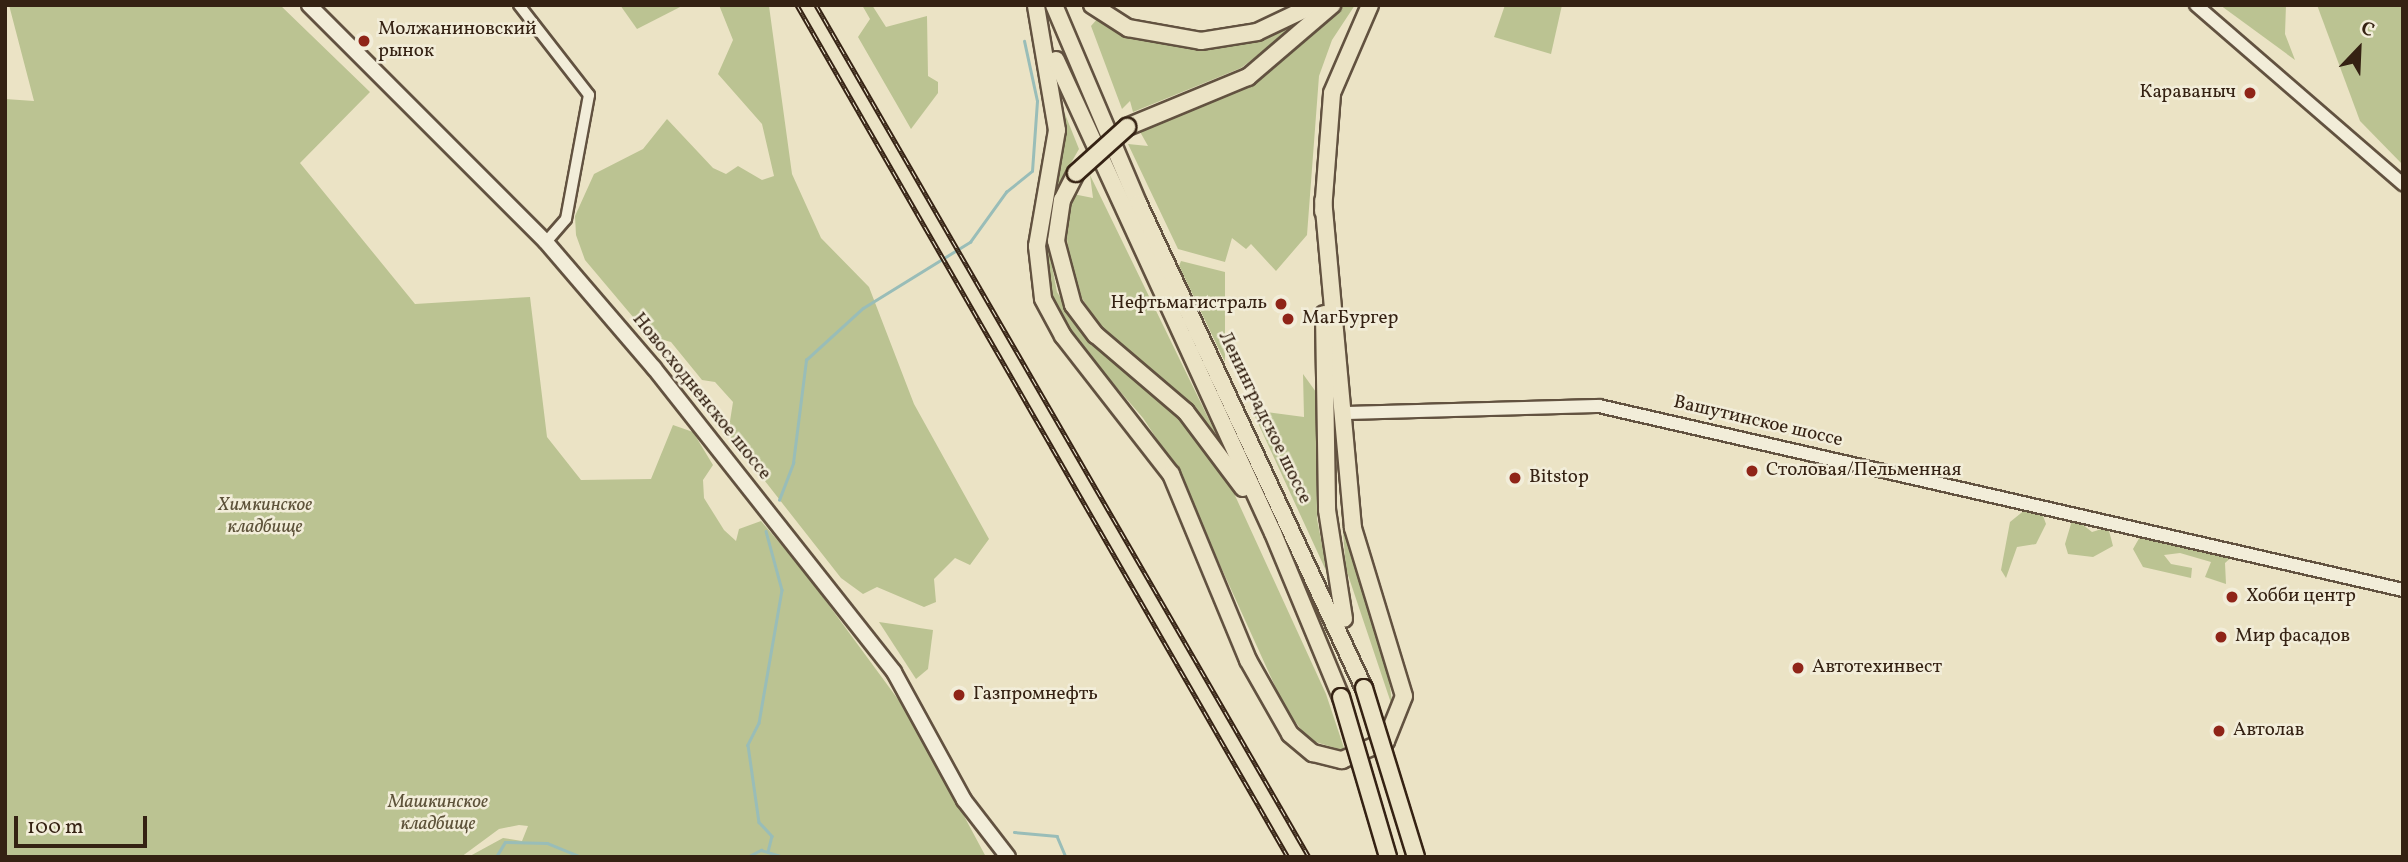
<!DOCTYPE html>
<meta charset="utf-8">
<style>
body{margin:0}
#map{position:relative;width:2408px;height:862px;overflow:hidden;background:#ebe3c5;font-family:Vollkorn,serif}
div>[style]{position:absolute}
.green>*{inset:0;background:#bbc392}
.stream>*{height:2.5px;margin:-1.25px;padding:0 1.25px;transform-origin:1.25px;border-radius:1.25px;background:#99bdb8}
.roads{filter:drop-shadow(2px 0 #625240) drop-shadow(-2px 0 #625240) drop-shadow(0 2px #625240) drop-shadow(0 -2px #625240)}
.minor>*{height:10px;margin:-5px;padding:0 5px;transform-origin:5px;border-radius:5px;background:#f2edd9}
.tertiary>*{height:12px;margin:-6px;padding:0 6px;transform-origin:6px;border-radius:6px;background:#f2edd9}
.secondary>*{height:14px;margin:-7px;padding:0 7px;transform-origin:7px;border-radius:7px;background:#f2edd9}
.trunk>*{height:16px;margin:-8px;padding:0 8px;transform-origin:8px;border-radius:8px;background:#ebe3c5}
.rail>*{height:5px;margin-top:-2.5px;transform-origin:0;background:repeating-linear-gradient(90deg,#f2edd9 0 8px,#352213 0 16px);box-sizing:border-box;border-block:2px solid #352213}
.bridges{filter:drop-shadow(2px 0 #352213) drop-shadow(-2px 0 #352213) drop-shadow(0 2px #352213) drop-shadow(0 -2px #352213)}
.trunk-bridge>*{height:16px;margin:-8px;padding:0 8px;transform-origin:8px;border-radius:8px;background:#ebe3c5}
.dots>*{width:19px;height:19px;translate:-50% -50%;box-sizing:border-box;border:4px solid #f2edd9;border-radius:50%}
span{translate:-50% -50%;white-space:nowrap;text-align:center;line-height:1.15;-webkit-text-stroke:5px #f2edd9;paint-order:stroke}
.poi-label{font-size:19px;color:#352213}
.left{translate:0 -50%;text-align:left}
.right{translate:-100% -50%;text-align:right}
.street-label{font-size:19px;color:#352213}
.park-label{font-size:19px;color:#5d5239;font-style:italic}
.frame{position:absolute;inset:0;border:7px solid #352213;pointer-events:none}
.north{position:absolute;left:2324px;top:14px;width:70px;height:70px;-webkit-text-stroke:5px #f2edd9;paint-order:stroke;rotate:23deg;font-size:19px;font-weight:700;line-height:28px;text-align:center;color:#352213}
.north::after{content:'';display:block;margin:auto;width:24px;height:32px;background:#352213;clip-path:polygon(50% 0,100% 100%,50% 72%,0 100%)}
.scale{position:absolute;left:14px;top:816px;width:133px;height:32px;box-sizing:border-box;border:4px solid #352213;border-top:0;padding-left:9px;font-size:21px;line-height:24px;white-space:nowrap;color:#352213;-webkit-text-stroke:5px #f2edd9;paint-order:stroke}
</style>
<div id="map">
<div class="green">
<div style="clip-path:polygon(9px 5px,280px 5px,370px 92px,300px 163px,415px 304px,530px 297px,547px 437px,581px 480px,651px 479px,673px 425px,693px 432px,713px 465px,703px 480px,704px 498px,724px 530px,736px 541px,739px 529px,761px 521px,803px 570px,911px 717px,986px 857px,470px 856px,503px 838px,522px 841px,528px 826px,519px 825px,499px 829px,461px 857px,5px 857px,5px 99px,34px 101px)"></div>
<div style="clip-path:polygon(620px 5px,684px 5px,637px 29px)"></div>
<div style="clip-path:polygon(719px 5px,769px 6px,792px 174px,821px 238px,869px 287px,914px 404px,989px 539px,970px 565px,955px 558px,934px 579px,936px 602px,924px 607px,877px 587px,863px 594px,841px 578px,728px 434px,733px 402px,715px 382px,702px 380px,671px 342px,649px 336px,585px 260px,576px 235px,575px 216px,594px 174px,643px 149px,667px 119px,713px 168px,726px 174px,738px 166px,762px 180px,774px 176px,762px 124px,718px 74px,733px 40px)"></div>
<div style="clip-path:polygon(862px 5px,872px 5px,886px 27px,927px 16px,928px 76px,938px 82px,938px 93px,911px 129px,858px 37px,870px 19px)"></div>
<div style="clip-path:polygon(1340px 5px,1355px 5px,1332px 40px,1319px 76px,1307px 235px,1276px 271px,1251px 244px,1246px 249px,1232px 238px,1225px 262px,1178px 249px,1128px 144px,1148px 146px,1139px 130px,1252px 84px)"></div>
<div style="clip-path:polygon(1505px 5px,1562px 5px,1551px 54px,1494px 37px)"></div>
<div style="clip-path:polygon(2220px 5px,2286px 5px,2285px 34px,2295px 60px)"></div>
<div style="clip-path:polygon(2317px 5px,2403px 5px,2403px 165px,2360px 121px)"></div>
<div style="clip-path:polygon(1098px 18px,1151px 42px,1192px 47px,1235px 45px,1302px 21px,1241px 68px,1133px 112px,1130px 101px,1122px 109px,1091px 26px)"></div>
<div style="clip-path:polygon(1065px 114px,1079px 149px,1052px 196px,1061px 164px)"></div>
<div style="clip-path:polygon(1090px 175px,1215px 432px,1214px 432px,1102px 329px,1072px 283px,1065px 221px,1073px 194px,1093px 198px)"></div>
<div style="clip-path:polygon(1046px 235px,1057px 292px,1080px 329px,1184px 421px,1227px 478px,1326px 694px,1345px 751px,1309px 740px,1285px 708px,1176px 468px,1143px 418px,1073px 337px,1052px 300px)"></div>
<div style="clip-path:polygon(1181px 261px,1225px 272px,1225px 362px,1179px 266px)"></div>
<div style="clip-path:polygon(1303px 374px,1316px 392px,1317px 519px,1328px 575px,1252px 410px,1304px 417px)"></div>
<div style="clip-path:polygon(1336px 447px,1341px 447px,1353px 559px,1386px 657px,1393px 709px,1346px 569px)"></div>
<div style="clip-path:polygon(2026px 509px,2042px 513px,2046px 524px,2036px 544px,2017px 547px,2006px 578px,2001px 570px,2010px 522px)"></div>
<div style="clip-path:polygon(2073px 517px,2092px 532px,2108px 527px,2113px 546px,2093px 557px,2068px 554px,2065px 544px)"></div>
<div style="clip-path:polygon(2141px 535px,2234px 555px,2225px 563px,2226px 584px,2205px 577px,2211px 562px,2180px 553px,2164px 555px,2171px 564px,2192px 568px,2191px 578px,2143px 567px,2133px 549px)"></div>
<div style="clip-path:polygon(879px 622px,933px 630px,928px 669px,916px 679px)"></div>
</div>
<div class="stream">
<div style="left:779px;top:500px;width:40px;rotate:-69deg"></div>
<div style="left:793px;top:463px;width:104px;rotate:-82.8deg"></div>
<div style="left:806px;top:360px;width:77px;rotate:-42.4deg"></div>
<div style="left:863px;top:308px;width:126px;rotate:-31.7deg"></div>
<div style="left:970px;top:242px;width:62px;rotate:-54.2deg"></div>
<div style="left:1006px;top:192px;width:33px;rotate:-39deg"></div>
<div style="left:1032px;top:171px;width:70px;rotate:-85.9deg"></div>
<div style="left:1037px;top:101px;width:61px;rotate:-102.2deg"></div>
<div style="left:766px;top:531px;width:61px;rotate:74.8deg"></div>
<div style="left:782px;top:590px;width:135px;rotate:99.8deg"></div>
<div style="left:759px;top:723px;width:25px;rotate:117deg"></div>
<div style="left:748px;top:745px;width:78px;rotate:81.9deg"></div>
<div style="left:759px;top:822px;width:19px;rotate:47deg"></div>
<div style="left:772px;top:836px;width:16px;rotate:104deg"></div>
<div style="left:1014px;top:832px;width:43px;rotate:5.3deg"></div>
<div style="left:1057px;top:836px;width:23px;rotate:67deg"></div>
<div style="left:496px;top:857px;width:17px;rotate:-59deg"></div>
<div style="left:505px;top:842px;width:42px;rotate:1.4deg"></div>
<div style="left:547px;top:843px;width:37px;rotate:22deg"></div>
<div style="left:747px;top:857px;width:16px;rotate:-27deg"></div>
<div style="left:761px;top:850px;width:24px;rotate:17deg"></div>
</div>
<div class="roads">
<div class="minor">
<div style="left:519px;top:5px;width:114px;rotate:52.1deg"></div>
<div style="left:589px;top:95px;width:126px;rotate:100.5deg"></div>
<div style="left:566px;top:219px;width:30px;rotate:131deg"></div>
</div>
<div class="tertiary">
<div style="left:2196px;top:5px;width:274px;rotate:40.9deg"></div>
<div style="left:1344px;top:413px;width:255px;rotate:-1.6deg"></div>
<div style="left:1599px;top:406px;width:825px;rotate:12.89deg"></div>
</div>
<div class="secondary">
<div style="left:309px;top:5px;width:335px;rotate:45deg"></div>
<div style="left:546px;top:242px;width:166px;rotate:49.4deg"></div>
<div style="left:654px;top:368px;width:387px;rotate:51.7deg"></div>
<div style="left:894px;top:672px;width:146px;rotate:61.3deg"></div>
<div style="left:964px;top:800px;width:72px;rotate:52.3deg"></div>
</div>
<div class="trunk">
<div style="left:1054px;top:5px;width:215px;rotate:67deg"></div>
<div style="left:1138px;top:203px;width:535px;rotate:65.02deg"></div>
<div style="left:1092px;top:5px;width:43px;rotate:32.6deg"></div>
<div style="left:1128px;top:28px;width:74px;rotate:10.1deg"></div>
<div style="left:1201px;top:41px;width:57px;rotate:-9.1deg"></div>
<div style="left:1257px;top:32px;width:63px;rotate:-25.3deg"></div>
<div style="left:1036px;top:6px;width:126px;rotate:80.4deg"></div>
<div style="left:1057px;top:130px;width:118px;rotate:99.8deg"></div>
<div style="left:1037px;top:246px;width:53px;rotate:83.5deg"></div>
<div style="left:1043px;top:299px;width:42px;rotate:61.6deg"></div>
<div style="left:1063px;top:336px;width:175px;rotate:52deg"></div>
<div style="left:1171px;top:474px;width:201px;rotate:67.5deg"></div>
<div style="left:1248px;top:660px;width:85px;rotate:60.4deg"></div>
<div style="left:1290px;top:734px;width:30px;rotate:40deg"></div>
<div style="left:1313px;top:753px;width:30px;rotate:14deg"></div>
<div style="left:1342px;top:760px;width:48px;rotate:-23.4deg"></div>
<div style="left:1386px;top:741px;width:48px;rotate:-68.2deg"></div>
<div style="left:1404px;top:696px;width:176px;rotate:-106.9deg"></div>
<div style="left:1353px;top:528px;width:329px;rotate:-95.2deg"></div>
<div style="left:1056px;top:60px;width:520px;rotate:65.36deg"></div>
<div style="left:1273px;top:533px;width:178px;rotate:67.5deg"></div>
<div style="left:1127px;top:127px;width:131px;rotate:-22.5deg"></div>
<div style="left:1248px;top:77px;width:111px;rotate:-40.6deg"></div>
<div style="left:1076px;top:173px;width:30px;rotate:117deg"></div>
<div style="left:1062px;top:200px;width:41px;rotate:98.3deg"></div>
<div style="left:1056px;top:241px;width:66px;rotate:75.1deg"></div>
<div style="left:1073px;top:305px;width:38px;rotate:53deg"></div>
<div style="left:1096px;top:335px;width:118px;rotate:40.5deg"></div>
<div style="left:1186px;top:412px;width:95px;rotate:53.1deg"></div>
<div style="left:1323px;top:211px;width:118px;rotate:-85.6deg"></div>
<div style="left:1332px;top:93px;width:96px;rotate:-66.6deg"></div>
<div style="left:1324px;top:314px;width:196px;rotate:89.1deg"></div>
<div style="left:1327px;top:510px;width:110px;rotate:81.1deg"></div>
</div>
</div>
<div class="rail">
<div style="left:797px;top:5px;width:983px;rotate:60.05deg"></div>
<div style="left:816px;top:5px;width:984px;rotate:59.94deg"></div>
</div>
<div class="bridges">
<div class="trunk-bridge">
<div style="left:1076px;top:173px;width:69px;rotate:-42deg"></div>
<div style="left:1364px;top:688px;width:177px;rotate:72.9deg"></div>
<div style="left:1341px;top:697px;width:167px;rotate:73.6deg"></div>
</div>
</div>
<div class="dots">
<div style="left:364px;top:41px;background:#8f2418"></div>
<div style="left:2250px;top:93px;background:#8f2418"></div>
<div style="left:1281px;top:304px;background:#8f2418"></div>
<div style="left:1288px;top:319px;background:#8f2418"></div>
<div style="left:1752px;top:471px;background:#8f2418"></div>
<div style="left:1515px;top:478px;background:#8f2418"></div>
<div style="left:2232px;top:597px;background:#8f2418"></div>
<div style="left:2221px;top:637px;background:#8f2418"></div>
<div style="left:1798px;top:668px;background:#8f2418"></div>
<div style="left:959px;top:695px;background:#8f2418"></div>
<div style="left:2219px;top:731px;background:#8f2418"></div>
</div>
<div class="poi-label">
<span class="left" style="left:378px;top:41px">Молжаниновский<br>рынок</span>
<span class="right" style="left:2236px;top:93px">Караваныч</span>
<span class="right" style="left:1267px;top:304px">Нефтьмагистраль</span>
<span class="left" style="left:1302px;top:319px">МагБургер</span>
<span class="left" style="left:1766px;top:471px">Столовая/Пельменная</span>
<span class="left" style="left:1529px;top:478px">Bitstop</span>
<span class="left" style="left:2246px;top:597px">Хобби центр</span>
<span class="left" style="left:2235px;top:637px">Мир фасадов</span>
<span class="left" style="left:1812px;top:668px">Автотехинвест</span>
<span class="left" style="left:973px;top:695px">Газпромнефть</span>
<span class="left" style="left:2233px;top:731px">Автолав</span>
</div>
<div class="street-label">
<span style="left:701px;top:397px;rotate:51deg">Новосходненское шоссе</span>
<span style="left:1264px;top:418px;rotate:64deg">Ленинградское шоссе</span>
<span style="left:1758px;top:422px;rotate:13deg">Вашутинское шоссе</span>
</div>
<div class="park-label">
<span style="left:265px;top:517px">Химкинское<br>кладбище</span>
<span style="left:438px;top:814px">Машкинское<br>кладбище</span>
</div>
<div class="frame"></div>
<div class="north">С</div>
<div class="scale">100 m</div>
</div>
